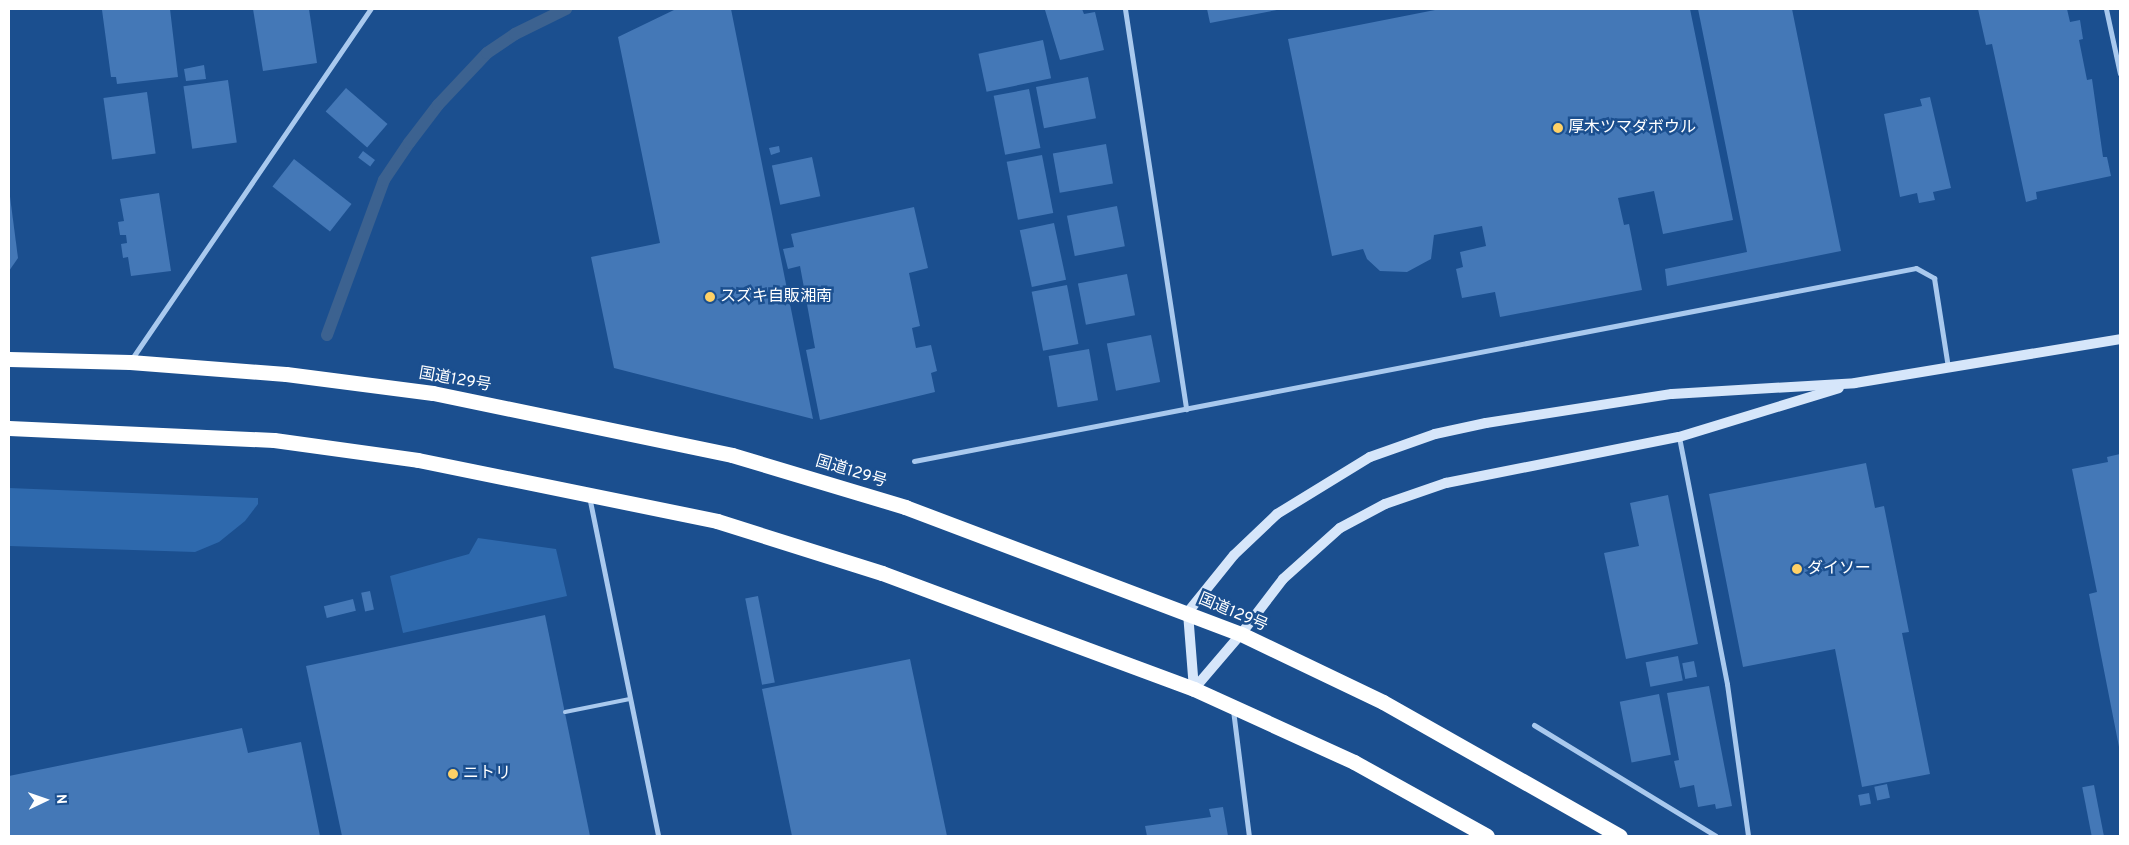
<!DOCTYPE html>
<meta charset="utf-8">
<style>
body{margin:0}
#map{position:relative;width:2129px;height:845px;overflow:hidden;background:#1b4f8f;font-family:Overpass,"Noto Sans JP",sans-serif}
div>[style]{position:absolute}
.green>*{inset:0;background:#2e69ad}
.stream>*{height:12px;margin:-6px;padding:0 6px;transform-origin:6px;border-radius:6px;background:#3c6290}
.building>*{inset:0;background:#4478b7;transform-origin:0 0}
.lane>*{height:4px;margin:-2px;padding:0 2px;transform-origin:2px;border-radius:2px;background:#a9c9ee}
.street>*{height:5px;margin:-2.5px;padding:0 2.5px;transform-origin:2.5px;border-radius:2.5px;background:#a9c9ee}
.secondary>*{height:10px;margin:-5px;padding:0 5px;transform-origin:5px;border-radius:5px;background:#d6e6fa}
.highway>*{height:15px;margin:-7.5px;padding:0 7.5px;transform-origin:7.5px;border-radius:7.5px;background:#fff}
.dots>*{width:14px;height:14px;translate:-50% -50%;box-sizing:border-box;border:2px solid #1b4f8f;border-radius:50%}
span{translate:-50% -50%;white-space:nowrap;text-align:center;line-height:1.15;-webkit-text-stroke:5px #1b4f8f;paint-order:stroke}
.poi-label{font-size:16px;color:#fff}
.left{translate:0 -50%;text-align:left}
.street-label{font-size:16px;color:#fff}
.frame{position:absolute;inset:0;border:10px solid #fff;pointer-events:none}
.north{position:absolute;left:20px;top:775px;width:50px;height:50px;-webkit-text-stroke:4px #1b4f8f;paint-order:stroke;rotate:87deg;font-size:14px;font-weight:700;line-height:20px;text-align:center;color:#fff}
.north::after{content:'';display:block;margin:auto;width:18px;height:22px;background:#fff;clip-path:polygon(50% 0,100% 100%,50% 72%,0 100%)}
</style>
<div id="map">
<div class="green">
<div style="clip-path:polygon(9px 488px,258px 498px,258px 504px,245px 521px,219px 542px,195px 552px,9px 546px)"></div>
<div style="clip-path:polygon(478px 538px,556px 549px,567px 596px,403px 633px,390px 576px,469px 554px)"></div>
</div>
<div class="stream">
<div style="left:327px;top:335px;width:165px;rotate:-69.8deg"></div>
<div style="left:384px;top:180px;width:45px;rotate:-56deg"></div>
<div style="left:409px;top:143px;width:48px;rotate:-52.7deg"></div>
<div style="left:438px;top:105px;width:71px;rotate:-46.7deg"></div>
<div style="left:487px;top:53px;width:34px;rotate:-34deg"></div>
<div style="left:515px;top:34px;width:57px;rotate:-26.1deg"></div>
</div>
<div class="building">
<div style="clip-path:polygon(107px 9px,170px 9px,178px 77px,117px 84px,116px 77px,111px 77px,102px 10px)"></div>
<div style="clip-path:polygon(253px 9px,309px 9px,317px 63px,263px 71px)"></div>
<div style="clip-path:polygon(676px 9px,731px 9px,813px 419px,614px 368px,591px 257px,660px 243px,618px 37px)"></div>
<div style="clip-path:polygon(1082px 9px,1084px 14px,1095px 12px,1104px 50px,1060px 60px,1045px 10px)"></div>
<div style="clip-path:polygon(1207px 9px,1277px 9px,1277px 10px,1210px 23px)"></div>
<div style="clip-path:polygon(1440px 9px,1690px 9px,1733px 220px,1663px 234px,1654px 191px,1618px 198px,1624px 225px,1629px 224px,1642px 290px,1500px 317px,1495px 292px,1462px 298px,1456px 269px,1463px 267px,1460px 252px,1486px 246px,1482px 226px,1434px 235px,1431px 259px,1407px 272px,1380px 271px,1367px 259px,1363px 249px,1332px 256px,1288px 39px)"></div>
<div style="clip-path:polygon(1698px 9px,1792px 9px,1841px 251px,1667px 286px,1665px 269px,1747px 252px)"></div>
<div style="clip-path:polygon(1978px 9px,2067px 9px,2070px 22px,2080px 20px,2083px 39px,2079px 40px,2087px 80px,2092px 79px,2103px 157px,2107px 157px,2111px 176px,2036px 192px,2037px 199px,2026px 202px,1992px 44px,1986px 45px)"></div>
<div style="left:1043px;top:40px;width:39px;height:66px;rotate:78deg"></div>
<div style="clip-path:polygon(204px 65px,206px 79px,186px 81px,184px 69px)"></div>
<div style="left:1088px;top:77px;width:42px;height:53px;rotate:79deg"></div>
<div style="left:228px;top:80px;width:63px;height:45px;rotate:82deg"></div>
<div style="left:346px;top:88px;width:55px;height:31px;rotate:41deg"></div>
<div style="left:1029px;top:89px;width:60px;height:36px;rotate:79deg"></div>
<div style="left:147px;top:92px;width:62px;height:44px;rotate:82deg"></div>
<div style="clip-path:polygon(1930px 97px,1951px 188px,1933px 192px,1935px 200px,1919px 203px,1917px 193px,1900px 197px,1884px 114px,1922px 106px,1920px 99px)"></div>
<div style="left:1106px;top:144px;width:40px;height:54px;rotate:80deg"></div>
<div style="clip-path:polygon(779px 146px,780px 152px,771px 155px,769px 148px)"></div>
<div style="left:363px;top:151px;width:15px;height:8px;rotate:37deg"></div>
<div style="left:1042px;top:155px;width:59px;height:36px;rotate:79deg"></div>
<div style="left:812px;top:157px;width:40px;height:41px;rotate:78deg"></div>
<div style="left:294px;top:159px;width:73px;height:35px;rotate:38deg"></div>
<div style="clip-path:polygon(9px 189px,18px 258px,9px 271px)"></div>
<div style="clip-path:polygon(159px 193px,171px 271px,131px 276px,128px 257px,123px 258px,121px 244px,127px 243px,126px 235px,120px 235px,118px 222px,124px 221px,120px 199px)"></div>
<div style="left:1117px;top:206px;width:41px;height:51px;rotate:79deg"></div>
<div style="clip-path:polygon(914px 207px,928px 268px,909px 273px,920px 326px,912px 328px,916px 348px,931px 345px,937px 371px,931px 373px,935px 392px,820px 420px,806px 350px,815px 348px,800px 266px,788px 269px,783px 249px,794px 247px,791px 234px)"></div>
<div style="left:1054px;top:223px;width:58px;height:35px;rotate:78deg"></div>
<div style="left:1127px;top:274px;width:42px;height:50px;rotate:79deg"></div>
<div style="left:1067px;top:285px;width:60px;height:36px;rotate:79deg"></div>
<div style="left:1151px;top:335px;width:48px;height:45px;rotate:79deg"></div>
<div style="left:1089px;top:349px;width:52px;height:41px;rotate:80deg"></div>
<div style="clip-path:polygon(2120px 454px,2120px 747px,2119px 747px,2089px 594px,2097px 592px,2072px 469px,2108px 462px,2107px 457px)"></div>
<div style="clip-path:polygon(1866px 463px,1875px 508px,1884px 506px,1909px 632px,1902px 633px,1930px 774px,1862px 787px,1835px 649px,1743px 667px,1709px 494px)"></div>
<div style="clip-path:polygon(1668px 495px,1698px 644px,1626px 659px,1604px 553px,1639px 546px,1630px 503px)"></div>
<div style="left:370px;top:591px;width:19px;height:9px;rotate:78deg"></div>
<div style="left:758px;top:596px;width:88px;height:13px;rotate:79deg"></div>
<div style="left:353px;top:599px;width:12px;height:30px;rotate:76deg"></div>
<div style="clip-path:polygon(545px 615px,590px 836px,342px 836px,306px 666px)"></div>
<div style="left:1678px;top:656px;width:25px;height:33px;rotate:79deg"></div>
<div style="clip-path:polygon(910px 659px,947px 836px,792px 836px,762px 689px)"></div>
<div style="left:1694px;top:661px;width:16px;height:12px;rotate:79deg"></div>
<div style="clip-path:polygon(1709px 686px,1732px 806px,1716px 809px,1715px 804px,1698px 807px,1694px 785px,1680px 788px,1674px 761px,1679px 760px,1667px 693px)"></div>
<div style="left:1659px;top:694px;width:62px;height:40px;rotate:79deg"></div>
<div style="clip-path:polygon(242px 728px,248px 753px,301px 742px,320px 836px,9px 836px,9px 776px)"></div>
<div style="left:1887px;top:784px;width:14px;height:13px;rotate:78deg"></div>
<div style="left:2094px;top:785px;width:52px;height:12px;rotate:79deg"></div>
<div style="left:1869px;top:793px;width:11px;height:11px;rotate:80deg"></div>
<div style="clip-path:polygon(1223px 807px,1228px 836px,1147px 836px,1145px 826px,1211px 817px,1209px 809px)"></div>
</div>
<div class="lane">
<div style="left:565px;top:712px;width:66px;rotate:-11.3deg"></div>
</div>
<div class="street">
<div style="left:1125px;top:9px;width:405px;rotate:81.3deg"></div>
<div style="left:2106px;top:9px;width:66px;rotate:77.8deg"></div>
<div style="left:131px;top:360px;width:425px;rotate:-55.7deg"></div>
<div style="left:1679px;top:437px;width:252px;rotate:79deg"></div>
<div style="left:1727px;top:684px;width:153px;rotate:82.1deg"></div>
<div style="left:914px;top:461px;width:1020px;rotate:-10.9deg"></div>
<div style="left:1916px;top:268px;width:21px;rotate:29deg"></div>
<div style="left:1934px;top:278px;width:90px;rotate:81.1deg"></div>
<div style="left:589px;top:496px;width:347px;rotate:78.5deg"></div>
<div style="left:1233px;top:710px;width:127px;rotate:82.8deg"></div>
<div style="left:1534px;top:725px;width:213px;rotate:31.4deg"></div>
</div>
<div class="secondary">
<div style="left:1194px;top:689px;width:77px;rotate:-94.5deg"></div>
<div style="left:1188px;top:612px;width:73px;rotate:-51.1deg"></div>
<div style="left:1234px;top:555px;width:59px;rotate:-43.6deg"></div>
<div style="left:1277px;top:514px;width:109px;rotate:-31.5deg"></div>
<div style="left:1370px;top:457px;width:69px;rotate:-19.5deg"></div>
<div style="left:1435px;top:434px;width:52px;rotate:-12.2deg"></div>
<div style="left:1486px;top:423px;width:188px;rotate:-8.9deg"></div>
<div style="left:1672px;top:394px;width:183px;rotate:-3.4deg"></div>
<div style="left:1855px;top:383px;width:269px;rotate:-9.4deg"></div>
<div style="left:1194px;top:689px;width:72px;rotate:-49.5deg"></div>
<div style="left:1241px;top:634px;width:69px;rotate:-52.6deg"></div>
<div style="left:1283px;top:579px;width:76px;rotate:-41.8deg"></div>
<div style="left:1340px;top:528px;width:51px;rotate:-28.1deg"></div>
<div style="left:1385px;top:504px;width:65px;rotate:-19deg"></div>
<div style="left:1446px;top:483px;width:237px;rotate:-11.2deg"></div>
<div style="left:1679px;top:437px;width:167px;rotate:-17deg"></div>
</div>
<div class="highway">
<div style="left:9px;top:359px;width:121px;rotate:1.4deg"></div>
<div style="left:130px;top:362px;width:156px;rotate:4.4deg"></div>
<div style="left:286px;top:374px;width:148px;rotate:7.4deg"></div>
<div style="left:433px;top:393px;width:305px;rotate:11.7deg"></div>
<div style="left:732px;top:455px;width:181px;rotate:16.7deg"></div>
<div style="left:905px;top:507px;width:359px;rotate:20.7deg"></div>
<div style="left:1241px;top:634px;width:157px;rotate:25.6deg"></div>
<div style="left:1383px;top:702px;width:272px;rotate:29.5deg"></div>
<div style="left:9px;top:428px;width:265px;rotate:2.6deg"></div>
<div style="left:274px;top:440px;width:145px;rotate:7.9deg"></div>
<div style="left:418px;top:460px;width:305px;rotate:11.5deg"></div>
<div style="left:717px;top:521px;width:173px;rotate:17.5deg"></div>
<div style="left:882px;top:573px;width:333px;rotate:20.4deg"></div>
<div style="left:1194px;top:689px;width:176px;rotate:24.5deg"></div>
<div style="left:1354px;top:762px;width:152px;rotate:29.1deg"></div>
</div>
<div class="dots">
<div style="left:1558px;top:128px;background:#ffd166"></div>
<div style="left:710px;top:297px;background:#ffd166"></div>
<div style="left:1797px;top:569px;background:#ffd166"></div>
<div style="left:453px;top:774px;background:#ffd166"></div>
</div>
<div class="poi-label">
<span class="left" style="left:1568px;top:128px">厚木ツマダボウル</span>
<span class="left" style="left:720px;top:297px">スズキ自販湘南</span>
<span class="left" style="left:1807px;top:569px">ダイソー</span>
<span class="left" style="left:463px;top:774px">ニトリ</span>
</div>
<div class="street-label">
<span style="left:455px;top:380px;rotate:10deg">国道129号</span>
<span style="left:851px;top:472px;rotate:17deg">国道129号</span>
<span style="left:1233px;top:613px;rotate:23deg">国道129号</span>
</div>
<div class="frame"></div>
<div class="north">N</div>
</div>
